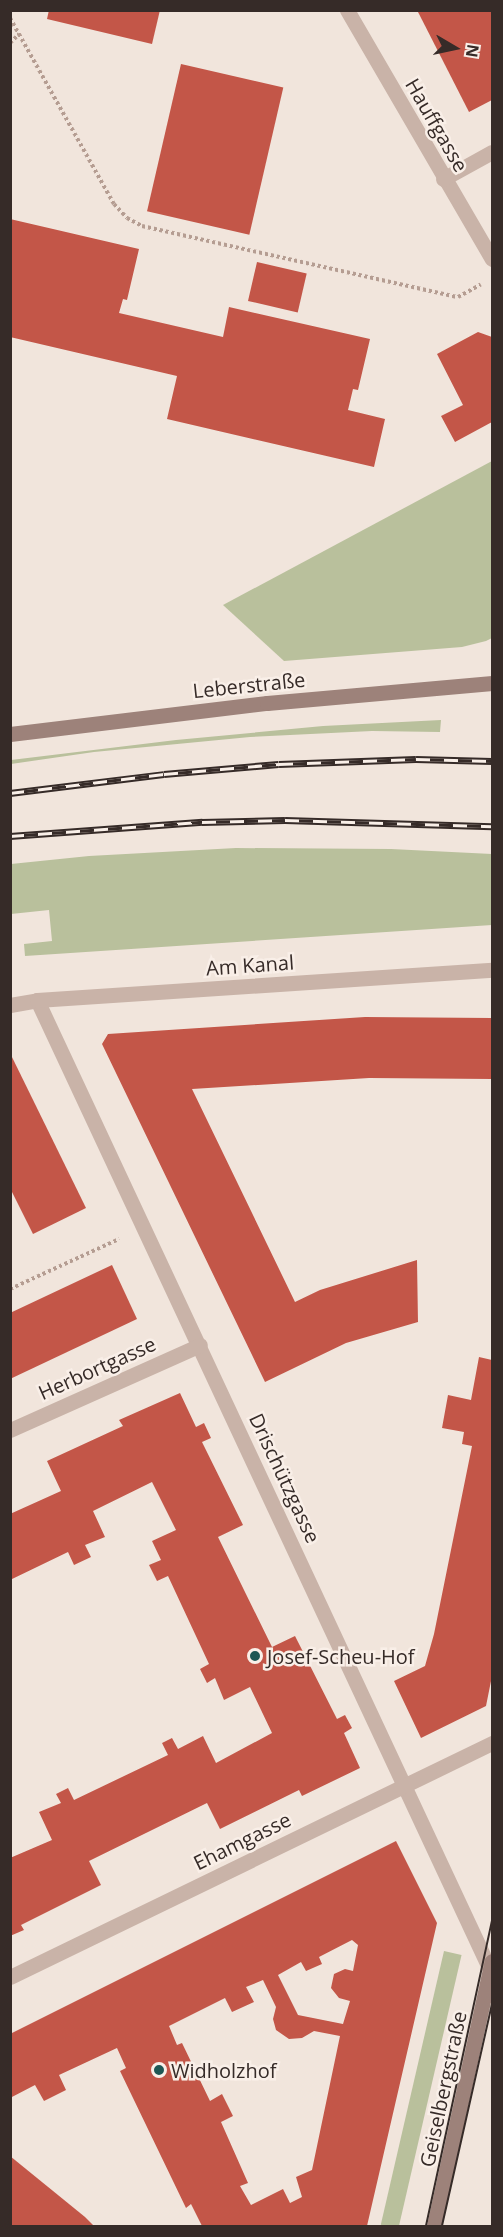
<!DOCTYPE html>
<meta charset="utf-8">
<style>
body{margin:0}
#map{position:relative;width:503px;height:2237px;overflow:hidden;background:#f1e5dc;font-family:"Open Sans",sans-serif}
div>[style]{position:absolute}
.green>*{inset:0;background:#b9c09c;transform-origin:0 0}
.building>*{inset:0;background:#c35648;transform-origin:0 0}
.path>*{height:4px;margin-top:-2px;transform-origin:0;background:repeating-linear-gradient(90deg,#b59d92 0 3px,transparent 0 6px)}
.street>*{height:15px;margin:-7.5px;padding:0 7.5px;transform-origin:7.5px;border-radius:7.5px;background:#c9b3a8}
.secondary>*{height:15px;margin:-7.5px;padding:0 7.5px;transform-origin:7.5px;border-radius:7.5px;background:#9d827a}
.tram>*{height:1.5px;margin:-0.75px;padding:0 0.75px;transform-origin:0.75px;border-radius:0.75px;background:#362b28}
.rail>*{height:7px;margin-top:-3.5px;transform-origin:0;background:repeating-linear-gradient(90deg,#f9efe8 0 14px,#362b28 0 28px);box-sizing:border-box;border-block:2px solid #362b28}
.dots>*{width:16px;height:16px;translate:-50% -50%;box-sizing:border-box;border:3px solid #f9efe8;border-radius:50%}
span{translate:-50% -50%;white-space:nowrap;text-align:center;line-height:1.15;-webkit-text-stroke:5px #f9efe8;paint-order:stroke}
.street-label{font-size:20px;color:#362b28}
.poi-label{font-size:20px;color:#362b28}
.left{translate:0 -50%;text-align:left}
.frame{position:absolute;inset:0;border:12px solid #362b28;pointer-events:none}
.north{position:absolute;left:425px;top:18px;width:60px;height:60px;-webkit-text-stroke:4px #f9efe8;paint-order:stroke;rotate:99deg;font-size:16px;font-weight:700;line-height:24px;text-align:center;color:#362b28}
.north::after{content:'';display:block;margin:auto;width:21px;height:27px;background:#362b28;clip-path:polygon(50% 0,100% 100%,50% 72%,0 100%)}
</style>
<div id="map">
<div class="green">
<div style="clip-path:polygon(492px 461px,492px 638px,486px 641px,462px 647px,284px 661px,223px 605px)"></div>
<div style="clip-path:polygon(441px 720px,440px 732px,372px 731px,250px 737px,94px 752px,11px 764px,11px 760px,176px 740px,323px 726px)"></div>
<div style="clip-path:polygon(236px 848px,391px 849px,492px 854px,492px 925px,25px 956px,24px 944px,52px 941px,49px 910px,11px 914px,11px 864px,89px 856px)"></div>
<div style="left:444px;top:1951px;width:18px;height:281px;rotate:13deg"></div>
</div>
<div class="building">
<div style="clip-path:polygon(49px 10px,160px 10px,152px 44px,47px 19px)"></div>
<div style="clip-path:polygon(417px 10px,492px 10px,492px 100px,469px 112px)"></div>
<div style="left:181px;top:64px;width:105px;height:151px;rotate:13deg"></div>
<div style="clip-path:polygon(10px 219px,139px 249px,127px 300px,123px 299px,119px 313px,223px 337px,229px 307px,370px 339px,358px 390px,353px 389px,348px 410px,385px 419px,374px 467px,167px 419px,177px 376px,10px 337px)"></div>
<div style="left:257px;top:262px;width:51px;height:40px;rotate:13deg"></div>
<div style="clip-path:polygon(478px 332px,492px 337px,492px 422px,455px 442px,441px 416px,463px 405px,437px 354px)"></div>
<div style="clip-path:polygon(365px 1017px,492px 1018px,492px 1079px,369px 1078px,192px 1089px,295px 1302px,320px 1290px,417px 1260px,418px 1322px,346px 1343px,265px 1382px,102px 1044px,108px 1034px)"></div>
<div style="clip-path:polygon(10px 1053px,86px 1208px,33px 1234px,10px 1188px)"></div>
<div style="clip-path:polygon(112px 1265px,137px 1319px,10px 1379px,10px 1313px)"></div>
<div style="clip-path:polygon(479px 1357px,492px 1360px,492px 1676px,486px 1706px,421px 1738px,394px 1681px,425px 1666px,434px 1634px,472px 1446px,462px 1444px,464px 1432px,442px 1428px,448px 1395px,471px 1400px)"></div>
<div style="clip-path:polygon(180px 1393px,196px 1427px,204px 1423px,211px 1438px,202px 1442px,243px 1525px,218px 1537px,272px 1647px,295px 1636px,337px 1719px,345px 1715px,352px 1728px,344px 1733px,360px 1768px,302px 1796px,299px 1790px,220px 1829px,207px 1803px,89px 1861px,101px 1885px,21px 1925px,24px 1930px,10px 1936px,10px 1858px,52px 1840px,39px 1812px,61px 1803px,56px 1794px,68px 1788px,74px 1800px,168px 1755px,162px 1743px,172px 1738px,178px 1749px,203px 1736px,216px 1763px,272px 1733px,250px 1687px,224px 1700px,215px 1678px,207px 1683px,200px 1669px,209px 1664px,168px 1576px,157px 1581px,149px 1565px,161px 1560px,152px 1541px,176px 1530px,152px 1482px,93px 1511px,105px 1537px,85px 1545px,91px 1557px,74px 1565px,68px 1552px,10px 1580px,10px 1514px,61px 1491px,47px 1461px,123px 1426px,119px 1420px)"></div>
<div style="clip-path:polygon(evenodd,396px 1841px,437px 1923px,367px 2226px,202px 2226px,191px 2204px,186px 2208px,120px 2071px,126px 2068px,117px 2048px,59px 2075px,66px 2090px,44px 2101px,35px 2085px,10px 2098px,10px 2034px,396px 1841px,352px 1940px,358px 1945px,353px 1971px,345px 1969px,334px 1974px,331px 1988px,339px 1998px,350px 2001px,343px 2024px,298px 2015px,278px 1975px,301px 1962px,306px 1971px,322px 1964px,319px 1957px,352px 1940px,396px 1841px,263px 1980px,276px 2007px,273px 2019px,276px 2030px,289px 2039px,302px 2038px,314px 2031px,340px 2036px,312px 2170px,296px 2177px,302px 2197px,290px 2203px,283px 2189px,251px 2205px,240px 2186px,248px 2183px,221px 2122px,233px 2116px,222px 2094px,210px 2101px,182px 2043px,177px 2045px,169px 2026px,225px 1998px,232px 2012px,254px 2002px,246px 1987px,263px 1980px)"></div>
<div style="clip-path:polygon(10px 2156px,85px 2217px,94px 2226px,10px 2226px)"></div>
</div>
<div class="path">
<div style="left:10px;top:18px;width:213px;rotate:60.8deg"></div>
<div style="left:114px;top:204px;width:19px;rotate:47deg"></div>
<div style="left:127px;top:218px;width:17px;rotate:28deg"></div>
<div style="left:142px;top:226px;width:324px;rotate:12.7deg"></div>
<div style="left:458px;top:297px;width:26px;rotate:-29deg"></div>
<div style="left:10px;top:43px;width:13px;rotate:-45deg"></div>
<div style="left:10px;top:1289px;width:120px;rotate:-24.6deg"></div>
</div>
<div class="street">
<div style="left:347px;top:10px;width:288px;rotate:59.8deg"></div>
<div style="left:443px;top:179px;width:56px;rotate:-28.9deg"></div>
<div style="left:37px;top:1000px;width:1075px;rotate:64.96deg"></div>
<div style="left:10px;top:1005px;width:27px;rotate:-10deg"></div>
<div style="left:37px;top:1000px;width:456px;rotate:-3.8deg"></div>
<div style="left:10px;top:1430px;width:208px;rotate:-24.1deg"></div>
<div style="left:10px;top:1977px;width:536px;rotate:-25.9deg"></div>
</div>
<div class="secondary">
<div style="left:10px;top:734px;width:259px;rotate:-6.9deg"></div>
<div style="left:267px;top:703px;width:226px;rotate:-5.1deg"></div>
<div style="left:434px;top:2226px;width:271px;rotate:-77.7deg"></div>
</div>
<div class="tram">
<div style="left:426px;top:2226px;width:313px;rotate:-77.8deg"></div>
<div style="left:442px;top:2226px;width:227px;rotate:-77.3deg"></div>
</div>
<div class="rail">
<div style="left:10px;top:793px;width:155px;rotate:-7deg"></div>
<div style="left:164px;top:774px;width:115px;rotate:-5deg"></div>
<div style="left:279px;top:764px;width:137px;rotate:-2.1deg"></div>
<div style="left:416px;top:759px;width:76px;rotate:1.5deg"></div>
<div style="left:10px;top:836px;width:193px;rotate:-4.2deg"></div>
<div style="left:202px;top:822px;width:83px;rotate:-1.4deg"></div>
<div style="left:285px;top:820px;width:207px;rotate:1.7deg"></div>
</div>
<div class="dots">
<div style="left:255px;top:1656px;background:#1e5754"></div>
<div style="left:159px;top:2070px;background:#1e5754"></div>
</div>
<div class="street-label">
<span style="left:437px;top:125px;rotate:60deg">Hauffgasse</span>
<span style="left:249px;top:685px;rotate:-6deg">Leberstraße</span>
<span style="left:250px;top:965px;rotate:-4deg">Am Kanal</span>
<span style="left:97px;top:1368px;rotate:-24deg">Herbortgasse</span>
<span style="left:285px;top:1478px;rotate:65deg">Drischützgasse</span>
<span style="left:242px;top:1841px;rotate:-26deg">Ehamgasse</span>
<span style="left:443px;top:2089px;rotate:-78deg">Geiselbergstraße</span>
</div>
<div class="poi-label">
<span class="left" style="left:267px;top:1656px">Josef-Scheu-Hof</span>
<span class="left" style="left:171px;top:2070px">Widholzhof</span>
</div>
<div class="frame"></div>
<div class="north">N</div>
</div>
